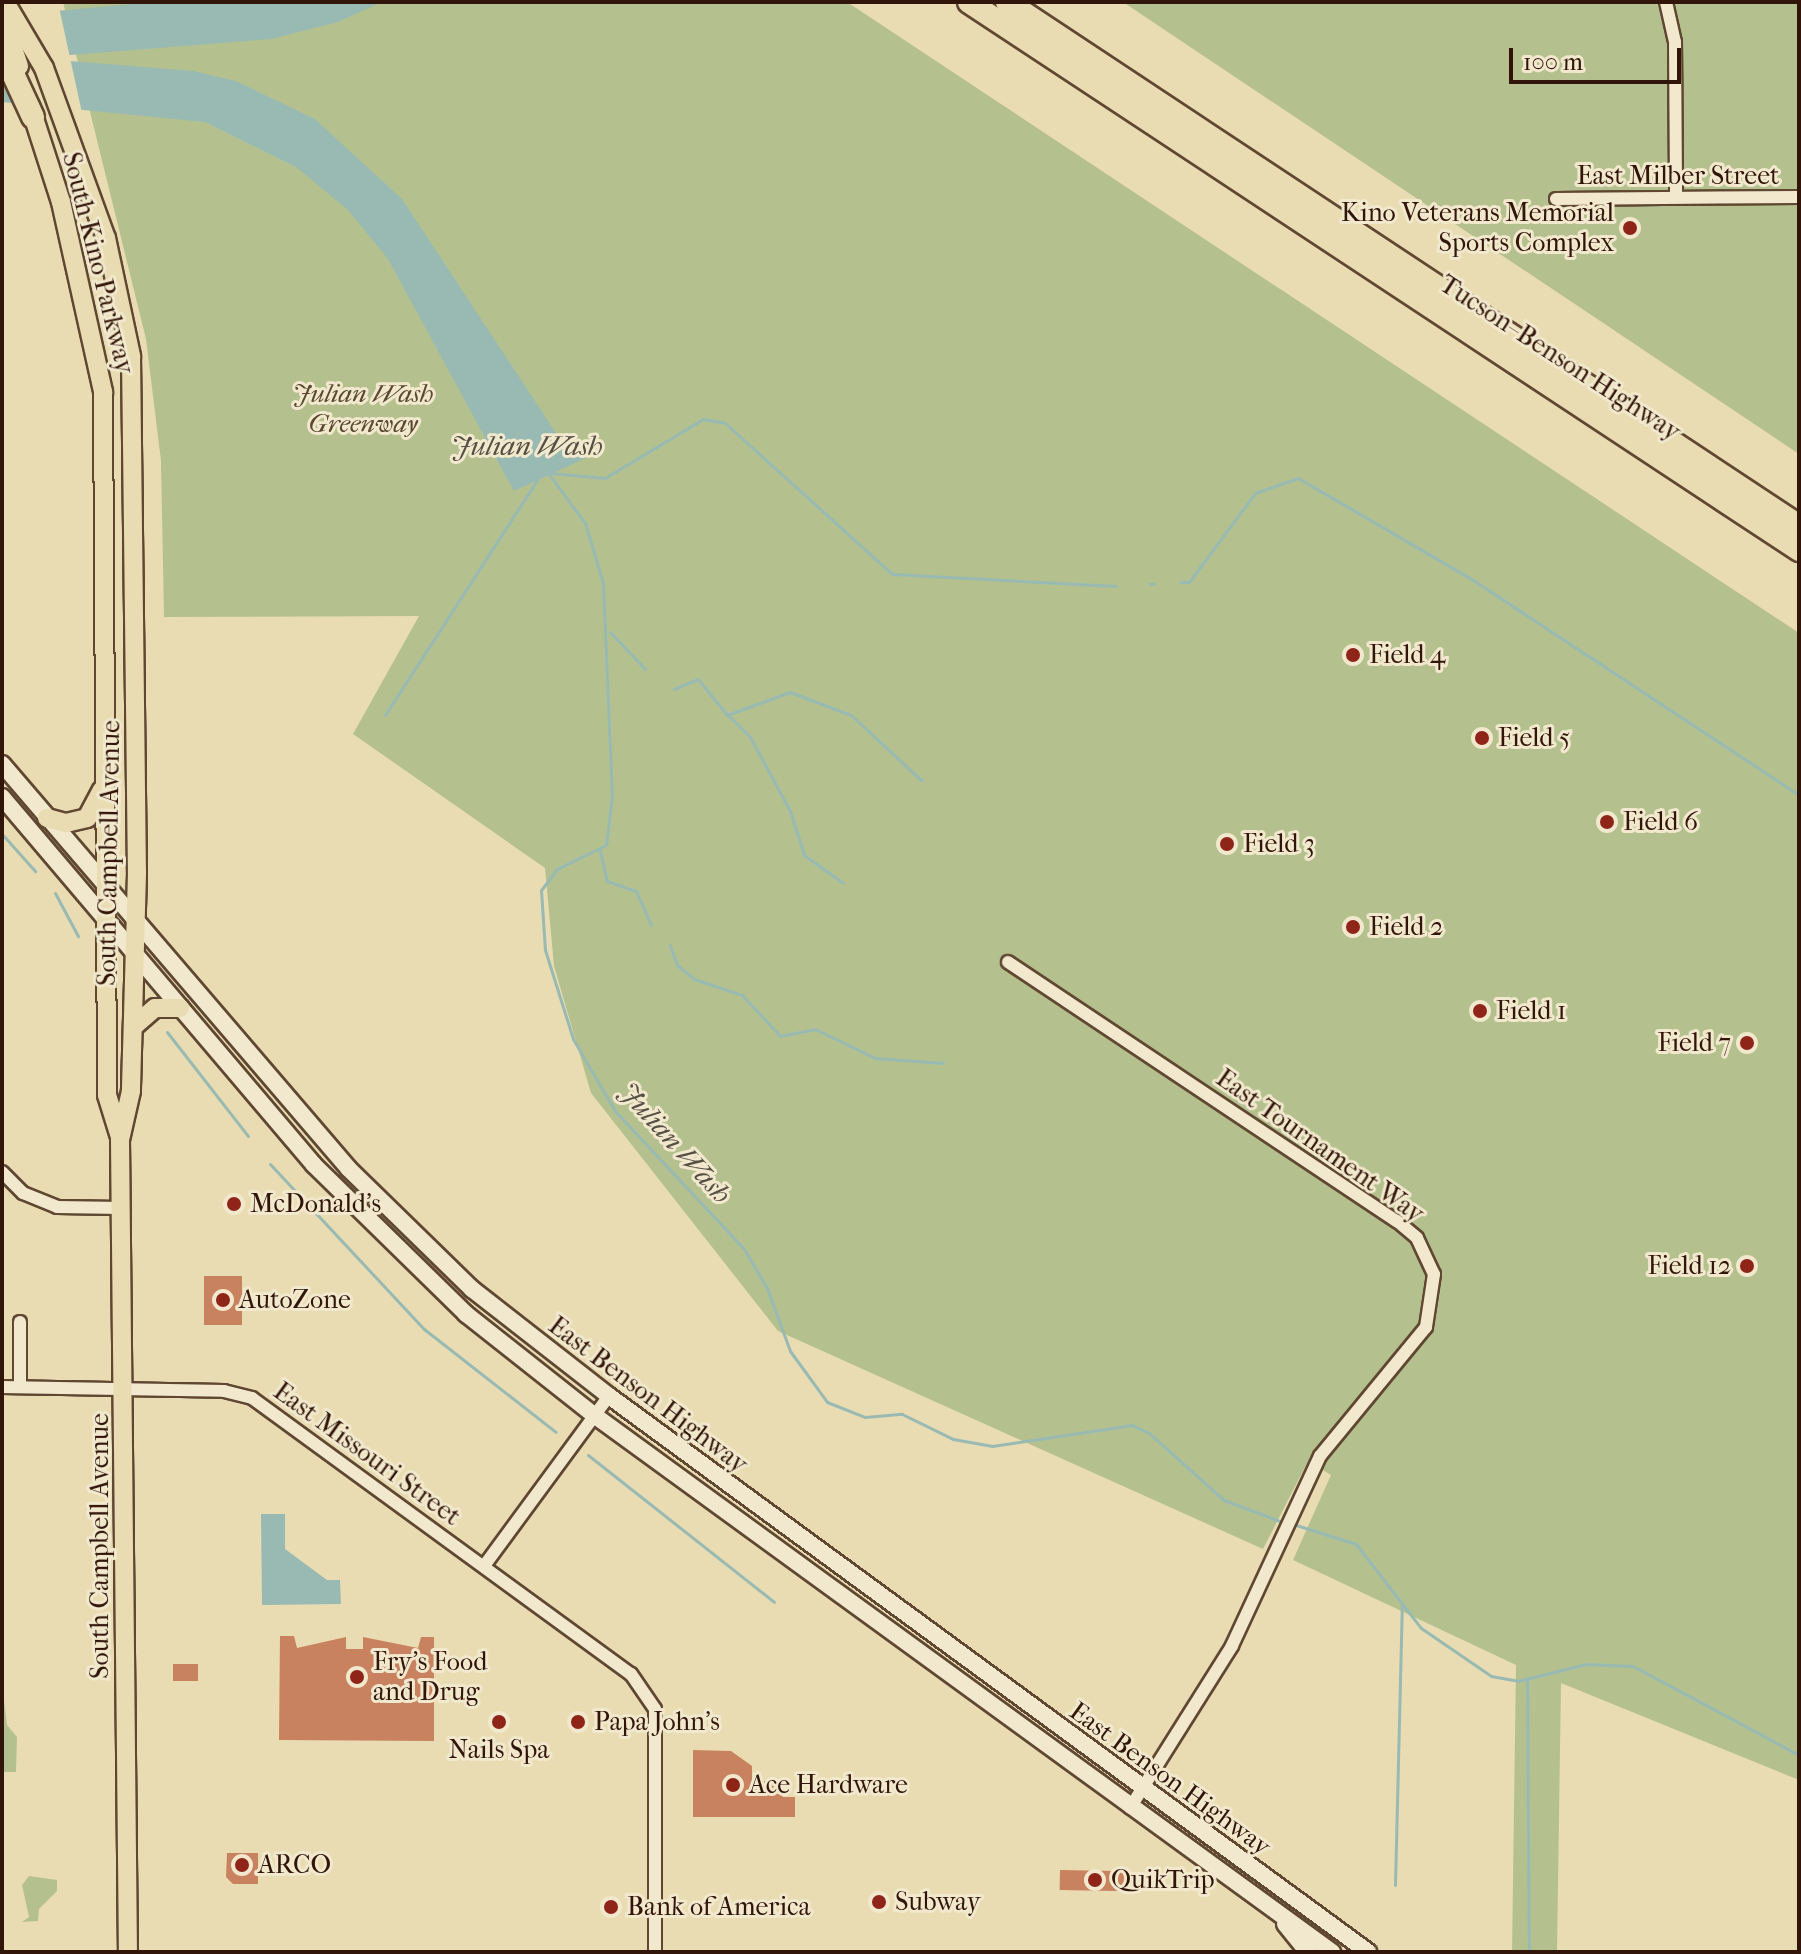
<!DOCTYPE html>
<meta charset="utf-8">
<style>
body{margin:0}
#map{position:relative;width:1801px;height:1954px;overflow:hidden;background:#e9dcb2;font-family:"IM FELL French Canon",serif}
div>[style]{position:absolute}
.green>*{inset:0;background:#b4c18e}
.water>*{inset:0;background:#99bab3}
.pier>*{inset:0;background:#e9dcb2}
.stream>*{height:3px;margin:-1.5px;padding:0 1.5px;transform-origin:1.5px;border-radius:1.5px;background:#99bab3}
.building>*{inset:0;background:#c8825f;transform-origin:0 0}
.roads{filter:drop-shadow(2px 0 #5f4732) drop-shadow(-2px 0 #5f4732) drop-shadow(0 2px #5f4732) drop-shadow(0 -2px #5f4732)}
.minor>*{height:12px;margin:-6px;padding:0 6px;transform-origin:6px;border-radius:6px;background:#f1e8cd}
.secondary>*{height:16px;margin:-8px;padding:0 8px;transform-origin:8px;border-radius:8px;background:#f1e8cd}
.primary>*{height:18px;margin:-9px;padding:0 9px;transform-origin:9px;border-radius:9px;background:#e9dcb2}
.motorway>*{height:22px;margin:-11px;padding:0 11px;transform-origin:11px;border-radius:11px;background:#e9dcb2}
.dots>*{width:22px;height:22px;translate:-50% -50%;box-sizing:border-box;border:4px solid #f1e8cd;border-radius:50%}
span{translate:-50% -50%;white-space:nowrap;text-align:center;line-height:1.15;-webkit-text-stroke:6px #f1e8cd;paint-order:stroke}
.street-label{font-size:26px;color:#311508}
.poi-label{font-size:26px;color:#311508}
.right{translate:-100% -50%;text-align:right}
.left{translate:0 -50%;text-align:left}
.park-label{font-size:26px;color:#584930;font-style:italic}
.water-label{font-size:28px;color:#554f44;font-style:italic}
.frame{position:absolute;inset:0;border:4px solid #311508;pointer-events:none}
.scale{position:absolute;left:1509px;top:48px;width:172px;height:36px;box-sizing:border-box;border:4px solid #311508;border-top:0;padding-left:10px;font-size:24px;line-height:28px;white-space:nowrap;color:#311508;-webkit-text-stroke:6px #f1e8cd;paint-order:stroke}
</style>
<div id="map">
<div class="green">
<div style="clip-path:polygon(63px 2px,847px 2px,1799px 633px,1799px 1780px,1561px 1683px,1557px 1952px,1512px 1952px,1516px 1665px,1293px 1560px,1331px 1475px,1308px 1461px,1263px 1549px,778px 1331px,591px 1093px,554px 966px,545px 868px,353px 734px,419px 616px,164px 617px,161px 461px,146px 339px)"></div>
<div style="clip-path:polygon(1123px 2px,1799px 2px,1799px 454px)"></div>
<div style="clip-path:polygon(2px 1684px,7px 1725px,17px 1737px,16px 1772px,2px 1772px)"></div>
<div style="clip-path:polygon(29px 1876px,57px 1880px,57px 1891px,39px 1909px,38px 1921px,22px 1922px,29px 1917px,22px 1885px)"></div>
</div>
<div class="water">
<div style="clip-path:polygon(153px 2px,382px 2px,338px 22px,271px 39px,33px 58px,193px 71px,236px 81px,315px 119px,402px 199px,566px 448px,586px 458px,514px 491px,388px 259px,348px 210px,296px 167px,205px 122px,2px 102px,2px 16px)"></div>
<div style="clip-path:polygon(261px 1514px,285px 1514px,285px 1549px,327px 1580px,340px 1580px,341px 1604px,262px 1605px)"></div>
</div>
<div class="pier">
<div style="clip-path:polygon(59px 7px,82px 113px,15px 107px,2px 82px,2px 12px)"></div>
</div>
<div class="stream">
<div style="left:548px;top:473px;width:62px;rotate:53.5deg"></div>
<div style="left:585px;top:523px;width:63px;rotate:73.3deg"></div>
<div style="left:603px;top:583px;width:212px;rotate:87.6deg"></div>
<div style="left:612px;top:795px;width:50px;rotate:96.8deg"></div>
<div style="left:606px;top:845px;width:55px;rotate:153.9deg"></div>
<div style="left:557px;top:869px;width:26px;rotate:127deg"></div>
<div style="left:541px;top:890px;width:60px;rotate:86.2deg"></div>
<div style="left:545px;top:950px;width:93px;rotate:72.5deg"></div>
<div style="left:573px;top:1039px;width:83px;rotate:59.7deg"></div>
<div style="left:615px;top:1111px;width:189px;rotate:46.9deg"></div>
<div style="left:744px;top:1249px;width:45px;rotate:59.5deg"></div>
<div style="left:767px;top:1288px;width:67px;rotate:69.9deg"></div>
<div style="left:790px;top:1351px;width:63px;rotate:54deg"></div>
<div style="left:827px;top:1402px;width:41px;rotate:21.5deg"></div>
<div style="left:865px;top:1417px;width:37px;rotate:-5deg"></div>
<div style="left:902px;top:1414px;width:57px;rotate:26.1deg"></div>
<div style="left:953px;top:1439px;width:40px;rotate:10deg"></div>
<div style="left:992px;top:1446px;width:142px;rotate:-8.5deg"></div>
<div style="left:1132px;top:1425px;width:19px;rotate:25deg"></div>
<div style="left:1149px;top:1433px;width:101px;rotate:41.8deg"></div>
<div style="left:1224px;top:1500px;width:65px;rotate:20.7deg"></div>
<div style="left:551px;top:473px;width:54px;rotate:5.3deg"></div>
<div style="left:605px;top:478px;width:114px;rotate:-31deg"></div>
<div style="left:703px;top:419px;width:22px;rotate:10deg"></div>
<div style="left:725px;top:423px;width:225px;rotate:42.1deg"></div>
<div style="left:892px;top:574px;width:224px;rotate:3.1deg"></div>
<div style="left:1181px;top:582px;width:8px"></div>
<div style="left:1189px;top:582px;width:111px;rotate:-53.4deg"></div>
<div style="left:1255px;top:493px;width:46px;rotate:-19.2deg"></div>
<div style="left:1298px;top:478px;width:199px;rotate:30.2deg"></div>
<div style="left:1470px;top:578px;width:394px;rotate:33.4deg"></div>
<div style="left:1150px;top:584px;width:4px"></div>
<div style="left:610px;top:632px;width:51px;rotate:46.6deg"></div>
<div style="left:674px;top:689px;width:26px;rotate:-23deg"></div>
<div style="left:698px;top:679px;width:46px;rotate:51.1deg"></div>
<div style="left:727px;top:715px;width:67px;rotate:-20.1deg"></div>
<div style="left:790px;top:692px;width:65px;rotate:20.7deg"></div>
<div style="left:851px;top:715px;width:96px;rotate:42.9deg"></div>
<div style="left:385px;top:715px;width:280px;rotate:-57.1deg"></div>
<div style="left:729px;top:716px;width:30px;rotate:45deg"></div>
<div style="left:750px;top:737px;width:84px;rotate:61.6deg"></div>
<div style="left:790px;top:811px;width:46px;rotate:72.3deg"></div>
<div style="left:804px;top:855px;width:48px;rotate:35.7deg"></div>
<div style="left:2px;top:834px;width:50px;rotate:48.3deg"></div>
<div style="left:600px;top:851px;width:31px;rotate:77deg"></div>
<div style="left:607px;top:881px;width:31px;rotate:19deg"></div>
<div style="left:636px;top:891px;width:37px;rotate:66deg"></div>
<div style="left:55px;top:893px;width:49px;rotate:61.9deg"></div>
<div style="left:670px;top:945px;width:21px;rotate:71deg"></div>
<div style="left:677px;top:965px;width:22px;rotate:39deg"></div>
<div style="left:694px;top:979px;width:51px;rotate:18.4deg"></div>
<div style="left:742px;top:995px;width:56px;rotate:47.2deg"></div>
<div style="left:780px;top:1036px;width:36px;rotate:-11deg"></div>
<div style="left:815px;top:1029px;width:67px;rotate:25.8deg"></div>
<div style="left:875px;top:1058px;width:68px;rotate:4.2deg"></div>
<div style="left:167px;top:1032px;width:132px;rotate:52.1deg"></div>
<div style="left:270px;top:1164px;width:226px;rotate:47deg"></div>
<div style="left:424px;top:1329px;width:167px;rotate:38deg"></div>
<div style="left:588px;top:1455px;width:237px;rotate:38.3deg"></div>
<div style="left:1293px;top:1524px;width:66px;rotate:17.6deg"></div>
<div style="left:1356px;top:1544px;width:106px;rotate:52.3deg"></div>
<div style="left:1421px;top:1628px;width:85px;rotate:34.4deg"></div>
<div style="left:1491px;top:1676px;width:27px;rotate:10deg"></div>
<div style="left:1518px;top:1681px;width:70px;rotate:-14deg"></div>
<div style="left:1586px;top:1664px;width:47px;rotate:2.4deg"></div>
<div style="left:1633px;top:1666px;width:188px;rotate:28.2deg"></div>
<div style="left:1527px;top:1680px;width:272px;rotate:89.6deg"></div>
<div style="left:1395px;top:1885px;width:280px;rotate:-88.6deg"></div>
</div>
<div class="building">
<div style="left:204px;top:1276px;width:38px;height:49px"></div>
<div style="clip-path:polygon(280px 1636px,294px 1636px,297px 1648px,346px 1637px,346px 1649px,363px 1649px,363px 1637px,418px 1648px,421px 1637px,434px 1637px,434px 1741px,279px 1740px)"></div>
<div style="left:173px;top:1664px;width:25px;height:17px"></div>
<div style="clip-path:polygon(693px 1750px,731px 1751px,752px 1766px,752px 1781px,772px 1781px,783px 1797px,795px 1797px,795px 1817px,693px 1817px)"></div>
<div style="clip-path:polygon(227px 1853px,258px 1853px,258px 1884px,233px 1884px,226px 1877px)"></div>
<div style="left:1060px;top:1870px;width:70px;height:20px;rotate:1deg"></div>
</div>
<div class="roads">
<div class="minor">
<div style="left:1666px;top:2px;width:41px;rotate:77.3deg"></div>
<div style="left:1675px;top:42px;width:155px;rotate:89.6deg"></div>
<div style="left:1556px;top:199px;width:243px;rotate:-0.5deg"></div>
<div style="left:1008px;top:962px;width:467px;rotate:33.7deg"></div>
<div style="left:1397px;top:1221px;width:26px;rotate:40deg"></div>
<div style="left:1417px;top:1238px;width:40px;rotate:65deg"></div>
<div style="left:1434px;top:1274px;width:54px;rotate:98.6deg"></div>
<div style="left:1426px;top:1327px;width:167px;rotate:129.4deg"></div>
<div style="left:1320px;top:1456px;width:209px;rotate:114.9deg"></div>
<div style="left:1232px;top:1646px;width:191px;rotate:122.2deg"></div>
<div style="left:2px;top:1172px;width:30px;rotate:45deg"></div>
<div style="left:23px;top:1193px;width:37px;rotate:22deg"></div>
<div style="left:57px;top:1207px;width:64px;rotate:0.9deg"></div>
<div style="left:20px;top:1322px;width:65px;rotate:90deg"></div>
<div style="left:2px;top:1387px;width:222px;rotate:1deg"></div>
<div style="left:224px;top:1391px;width:29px;rotate:14deg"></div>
<div style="left:252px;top:1398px;width:469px;rotate:36.1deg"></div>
<div style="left:631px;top:1674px;width:42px;rotate:55.6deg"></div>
<div style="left:655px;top:1709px;width:243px;rotate:90deg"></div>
<div style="left:484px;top:1566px;width:211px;rotate:-53.7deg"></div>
</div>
<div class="secondary">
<div style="left:2px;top:764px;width:533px;rotate:49.41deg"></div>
<div style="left:349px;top:1169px;width:172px;rotate:44.3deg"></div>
<div style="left:472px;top:1289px;width:174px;rotate:38deg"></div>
<div style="left:609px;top:1396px;width:941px;rotate:36.22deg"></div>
<div style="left:2px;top:797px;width:482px;rotate:49.7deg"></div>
<div style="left:314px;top:1165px;width:213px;rotate:44.4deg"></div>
<div style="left:466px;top:1314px;width:163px;rotate:38.3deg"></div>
<div style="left:594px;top:1415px;width:913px;rotate:36.04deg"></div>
<div style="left:1285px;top:1924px;width:36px;rotate:51deg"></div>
</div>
<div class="primary">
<div style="left:5px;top:2px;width:77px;rotate:59.4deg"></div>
<div style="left:44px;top:68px;width:181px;rotate:70deg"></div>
<div style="left:106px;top:238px;width:121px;rotate:78deg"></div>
<div style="left:131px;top:356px;width:517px;rotate:89.34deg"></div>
<div style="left:137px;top:873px;width:218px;rotate:91.6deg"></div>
<div style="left:131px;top:1091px;width:50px;rotate:102.7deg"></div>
<div style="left:120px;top:1140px;width:812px;rotate:89.44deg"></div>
<div style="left:2px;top:15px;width:54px;rotate:71.6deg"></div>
<div style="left:30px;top:106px;width:101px;rotate:72.1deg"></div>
<div style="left:61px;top:202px;width:195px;rotate:77.5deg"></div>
<div style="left:103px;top:392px;width:703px;rotate:89.67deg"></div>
<div style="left:107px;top:1095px;width:44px;rotate:72.8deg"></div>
<div style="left:47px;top:818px;width:20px;rotate:15deg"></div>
<div style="left:66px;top:823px;width:22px;rotate:-13deg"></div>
<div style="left:87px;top:818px;width:32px;rotate:-62deg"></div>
<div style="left:133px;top:1027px;width:29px;rotate:-41deg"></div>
<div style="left:155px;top:1008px;width:25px"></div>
</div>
<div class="motorway">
<div style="left:969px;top:2px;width:995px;rotate:33.43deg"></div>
<div style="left:1007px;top:2px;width:950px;rotate:33.49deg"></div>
<div style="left:2px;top:50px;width:74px;rotate:65.2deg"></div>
</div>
</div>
<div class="dots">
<div style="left:1630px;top:228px;background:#8f2418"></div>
<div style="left:1353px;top:655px;background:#8f2418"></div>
<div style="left:1482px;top:738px;background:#8f2418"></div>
<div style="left:1607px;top:822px;background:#8f2418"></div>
<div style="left:1227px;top:844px;background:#8f2418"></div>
<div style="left:1353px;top:927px;background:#8f2418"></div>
<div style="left:1480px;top:1011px;background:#8f2418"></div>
<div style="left:1747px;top:1043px;background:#8f2418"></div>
<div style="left:234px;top:1204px;background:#8f2418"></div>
<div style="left:1747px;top:1266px;background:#8f2418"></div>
<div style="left:223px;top:1300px;background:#8f2418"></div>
<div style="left:357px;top:1677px;background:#8f2418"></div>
<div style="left:499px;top:1722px;background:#8f2418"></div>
<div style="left:578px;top:1722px;background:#8f2418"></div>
<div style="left:733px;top:1785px;background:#8f2418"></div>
<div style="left:242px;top:1865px;background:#8f2418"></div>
<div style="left:1095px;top:1880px;background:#8f2418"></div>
<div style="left:879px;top:1902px;background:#8f2418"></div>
<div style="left:611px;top:1907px;background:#8f2418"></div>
</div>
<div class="street-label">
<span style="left:1678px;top:176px">East Milber Street</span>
<span style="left:98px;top:263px;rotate:76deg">South Kino Parkway</span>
<span style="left:1560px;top:358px;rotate:33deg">Tucson–Benson Highway</span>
<span style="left:109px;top:853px;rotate:-89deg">South Campbell Avenue</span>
<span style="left:1320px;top:1146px;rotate:35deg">East Tournament Way</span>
<span style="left:648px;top:1395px;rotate:37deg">East Benson Highway</span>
<span style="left:367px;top:1454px;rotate:36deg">East Missouri Street</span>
<span style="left:100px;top:1546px;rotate:-90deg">South Campbell Avenue</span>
<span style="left:1170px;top:1779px;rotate:36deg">East Benson Highway</span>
</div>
<div class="poi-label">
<span class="right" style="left:1614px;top:228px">Kino Veterans Memorial<br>Sports Complex</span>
<span class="left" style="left:1369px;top:655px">Field 4</span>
<span class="left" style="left:1498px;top:738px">Field 5</span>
<span class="left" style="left:1623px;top:822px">Field 6</span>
<span class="left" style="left:1243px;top:844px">Field 3</span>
<span class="left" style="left:1369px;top:927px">Field 2</span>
<span class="left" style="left:1496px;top:1011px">Field 1</span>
<span class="right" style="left:1731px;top:1043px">Field 7</span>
<span class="left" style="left:250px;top:1204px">McDonald's</span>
<span class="right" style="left:1731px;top:1266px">Field 12</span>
<span class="left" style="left:239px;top:1300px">AutoZone</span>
<span class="left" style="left:373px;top:1677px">Fry's Food<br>and Drug</span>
<span class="left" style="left:594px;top:1722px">Papa John's</span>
<span style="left:499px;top:1750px">Nails Spa</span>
<span class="left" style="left:749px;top:1785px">Ace Hardware</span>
<span class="left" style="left:258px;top:1865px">ARCO</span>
<span class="left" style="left:1111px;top:1880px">QuikTrip</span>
<span class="left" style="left:895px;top:1902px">Subway</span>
<span class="left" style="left:627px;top:1907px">Bank of America</span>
</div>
<div class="park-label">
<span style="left:363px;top:409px">Julian Wash<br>Greenway</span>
</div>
<div class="water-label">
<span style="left:527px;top:446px">Julian Wash</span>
<span style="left:675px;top:1143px;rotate:48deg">Julian Wash</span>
</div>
<div class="frame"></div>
<div class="scale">100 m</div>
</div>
